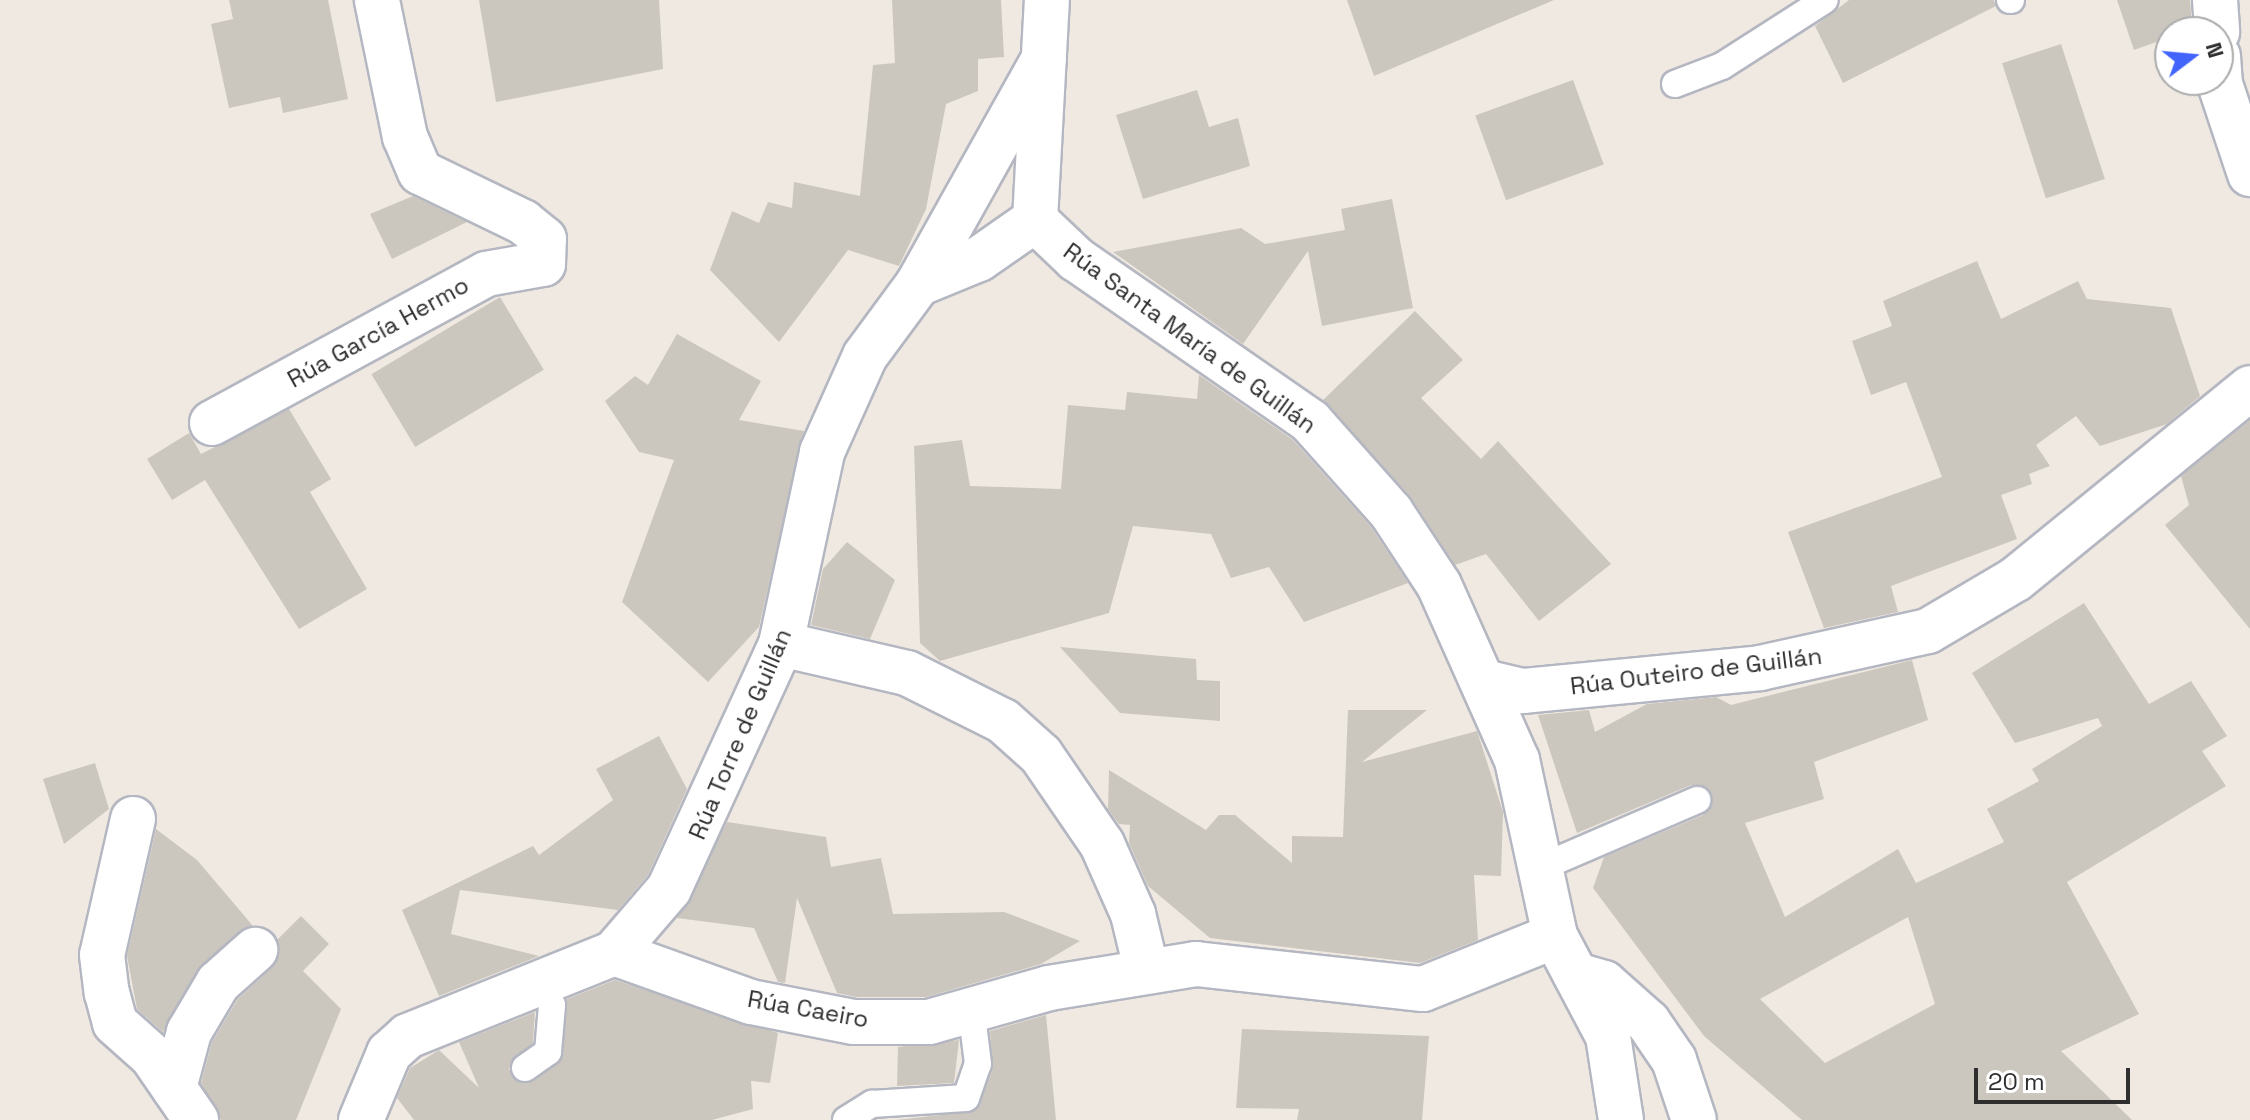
<!DOCTYPE html>
<meta charset="utf-8">
<style>
body{margin:0}
#map{position:relative;width:2250px;height:1120px;overflow:hidden;background:#efe9e1;font-family:"Space Grotesk",sans-serif}
div>[style]{position:absolute}
.building>*{inset:0;background:#cbc7bf;transform-origin:0 0}
.roads{filter:drop-shadow(2px 0 #b4b7c1) drop-shadow(-2px 0 #b4b7c1) drop-shadow(0 2px #b4b7c1) drop-shadow(0 -2px #b4b7c1)}
.service>*{height:26px;margin:-13px;padding:0 13px;transform-origin:13px;border-radius:13px;background:#fff}
.minor>*{height:44px;margin:-22px;padding:0 22px;transform-origin:22px;border-radius:22px;background:#fff}
span{translate:-50% -50%;white-space:nowrap;text-align:center;line-height:1.15;-webkit-text-stroke:7px #fff;paint-order:stroke}
.street-label{font-size:24px;color:#2e2e2e}
.north{position:absolute;left:2154px;top:16px;width:80px;height:80px;box-sizing:border-box;background:#fff;border:2px solid #ababab;border-radius:50%;rotate:74deg;font-size:22px;font-weight:700;line-height:32px;text-align:center;color:#2e2e2e}
.north::after{content:'';display:block;margin:auto;width:28px;height:36px;background:#4264fb;clip-path:polygon(50% 0,100% 100%,50% 72%,0 100%)}
.scale{position:absolute;left:1974px;top:1068px;width:156px;height:36px;box-sizing:border-box;border:4px solid #2e2e2e;border-top:0;padding-left:10px;font-size:24px;line-height:28px;white-space:nowrap;color:#2e2e2e;-webkit-text-stroke:6px #fff;paint-order:stroke}
</style>
<div id="map">
<div class="building">
<div style="clip-path:polygon(229px 0,328px 0,348px 99px,283px 113px,280px 97px,229px 108px,211px 24px,233px 19px)"></div>
<div style="clip-path:polygon(479px 0,659px 0,663px 69px,496px 102px)"></div>
<div style="clip-path:polygon(892px 0,1001px 0,1004px 57px,978px 59px,978px 91px,946px 104px,926px 209px,899px 266px,848px 250px,779px 342px,710px 270px,732px 211px,759px 223px,768px 202px,792px 208px,794px 182px,860px 196px,873px 65px,895px 63px)"></div>
<div style="clip-path:polygon(1347px 0,1554px 0,1374px 76px)"></div>
<div style="clip-path:polygon(1849px 0,1994px 0,1996px 6px,1843px 83px,1815px 26px)"></div>
<div style="clip-path:polygon(2117px 0,2190px 0,2192px 29px,2134px 50px)"></div>
<div style="left:2061px;top:44px;width:142px;height:62px;rotate:72deg"></div>
<div style="left:1573px;top:80px;width:90px;height:104px;rotate:70deg"></div>
<div style="clip-path:polygon(1197px 90px,1209px 127px,1238px 118px,1250px 166px,1143px 199px,1116px 115px)"></div>
<div style="clip-path:polygon(413px 196px,467px 222px,392px 259px,370px 214px)"></div>
<div style="clip-path:polygon(1392px 199px,1413px 308px,1322px 326px,1308px 251px,1243px 344px,1113px 252px,1241px 228px,1265px 244px,1345px 230px,1341px 209px)"></div>
<div style="clip-path:polygon(1977px 261px,2001px 319px,2078px 281px,2087px 299px,2171px 308px,2200px 396px,2167px 424px,2100px 446px,2076px 416px,2036px 445px,2050px 466px,2029px 474px,2032px 484px,2001px 495px,2017px 539px,1891px 586px,1898px 612px,1824px 628px,1788px 532px,1942px 477px,1906px 382px,1871px 395px,1852px 341px,1892px 326px,1883px 301px)"></div>
<div style="left:500px;top:297px;width:85px;height:150px;rotate:59deg"></div>
<div style="clip-path:polygon(1415px 311px,1463px 360px,1421px 398px,1481px 459px,1498px 441px,1611px 564px,1539px 621px,1486px 554px,1455px 565px,1410px 496px,1323px 400px)"></div>
<div style="clip-path:polygon(677px 334px,761px 381px,739px 420px,804px 431px,759px 627px,708px 682px,622px 602px,674px 460px,639px 452px,605px 401px,635px 376px,648px 385px)"></div>
<div style="clip-path:polygon(1199px 375px,1293px 440px,1371px 527px,1408px 583px,1304px 622px,1269px 567px,1231px 578px,1211px 534px,1133px 526px,1109px 613px,940px 661px,920px 643px,914px 446px,962px 440px,970px 486px,1061px 489px,1068px 405px,1125px 410px,1127px 392px,1197px 399px)"></div>
<div style="clip-path:polygon(289px 409px,331px 479px,310px 492px,367px 589px,299px 629px,205px 480px,172px 500px,147px 459px,189px 433px,201px 454px)"></div>
<div style="clip-path:polygon(2250px 420px,2250px 629px,2165px 525px,2189px 505px,2181px 476px)"></div>
<div style="clip-path:polygon(847px 542px,895px 580px,870px 639px,811px 625px,823px 569px)"></div>
<div style="clip-path:polygon(evenodd,2084px 603px,2149px 704px,2191px 681px,2227px 736px,2202px 751px,2226px 786px,2067px 882px,2139px 1014px,2061px 1051px,2132px 1120px,1802px 1120px,1704px 1036px,1593px 888px,1604px 857px,1703px 815px,1711px 793px,1691px 785px,1577px 833px,1538px 715px,1589px 710px,1595px 732px,1647px 704px,1716px 697px,1731px 705px,1912px 660px,1928px 720px,1814px 762px,1824px 799px,1745px 823px,1785px 917px,1898px 849px,1916px 883px,2004px 842px,1987px 809px,2039px 781px,2032px 769px,2102px 726px,2098px 718px,2015px 743px,1972px 673px,2084px 603px,1908px 917px,1935px 1004px,1825px 1063px,1760px 999px,1908px 917px)"></div>
<div style="clip-path:polygon(1060px 647px,1196px 659px,1197px 680px,1220px 681px,1220px 721px,1120px 713px)"></div>
<div style="clip-path:polygon(1348px 710px,1427px 710px,1362px 762px,1477px 731px,1503px 812px,1501px 876px,1474px 875px,1478px 940px,1420px 963px,1210px 938px,1148px 886px,1129px 843px,1130px 825px,1119px 824px,1108px 809px,1109px 770px,1206px 830px,1219px 815px,1235px 815px,1292px 863px,1292px 836px,1343px 837px)"></div>
<div style="clip-path:polygon(659px 736px,687px 789px,648px 875px,618px 910px,460px 890px,451px 934px,539px 956px,439px 996px,402px 910px,533px 846px,539px 855px,613px 800px,596px 769px)"></div>
<div style="clip-path:polygon(95px 763px,109px 809px,64px 844px,43px 779px)"></div>
<div style="clip-path:polygon(727px 822px,826px 837px,831px 867px,881px 858px,893px 914px,1004px 912px,1080px 941px,1041px 964px,926px 997px,856px 997px,837px 993px,797px 898px,785px 983px,778px 982px,754px 928px,677px 918px)"></div>
<div style="clip-path:polygon(156px 829px,197px 860px,253px 926px,201px 965px,163px 1032px,137px 1009px,127px 956px)"></div>
<div style="clip-path:polygon(301px 916px,329px 944px,303px 971px,341px 1009px,296px 1120px,221px 1120px,201px 1083px,212px 1042px,238px 999px,272px 968px,277px 940px)"></div>
<div style="clip-path:polygon(615px 980px,778px 1033px,770px 1083px,751px 1081px,753px 1109px,712px 1120px,414px 1120px,397px 1098px,410px 1068px,439px 1050px,479px 1088px,459px 1042px,535px 1012px,533px 1043px,509px 1069px,518px 1082px,534px 1081px,562px 1059px,567px 999px)"></div>
<div style="clip-path:polygon(1046px 1015px,1056px 1120px,896px 1120px,975px 1111px,993px 1069px,990px 1031px)"></div>
<div style="clip-path:polygon(1242px 1029px,1429px 1036px,1422px 1120px,1297px 1120px,1299px 1109px,1236px 1108px)"></div>
<div style="clip-path:polygon(959px 1040px,954px 1083px,897px 1086px,898px 1047px)"></div>
</div>
<div class="roads">
<div class="service">
<div style="left:2010px;top:0;width:1px"></div>
<div style="left:1675px;top:84px;width:50px;rotate:-21deg"></div>
<div style="left:1722px;top:66px;width:122px;rotate:-32.7deg"></div>
<div style="left:1544px;top:866px;width:167px;rotate:-23.3deg"></div>
<div style="left:525px;top:1068px;width:28px;rotate:-35deg"></div>
<div style="left:548px;top:1052px;width:47px;rotate:-85.1deg"></div>
<div style="left:552px;top:1005px;width:22px;rotate:-114deg"></div>
<div style="left:846px;top:1120px;width:31px;rotate:-32deg"></div>
<div style="left:872px;top:1104px;width:94px;rotate:-3.7deg"></div>
<div style="left:966px;top:1098px;width:36px;rotate:-71deg"></div>
<div style="left:978px;top:1064px;width:49px;rotate:-97deg"></div>
</div>
<div class="minor">
<div style="left:2215px;top:0;width:32px;rotate:86deg"></div>
<div style="left:2218px;top:56px;width:28px;rotate:86deg"></div>
<div style="left:2220px;top:84px;width:95px;rotate:71.6deg"></div>
<div style="left:1035px;top:220px;width:57px;rotate:43.6deg"></div>
<div style="left:1076px;top:259px;width:285px;rotate:34.7deg"></div>
<div style="left:1310px;top:421px;width:122px;rotate:48.3deg"></div>
<div style="left:1391px;top:512px;width:87px;rotate:56.7deg"></div>
<div style="left:1439px;top:585px;width:192px;rotate:66deg"></div>
<div style="left:1517px;top:760px;width:180px;rotate:77.8deg"></div>
<div style="left:1555px;top:936px;width:113px;rotate:62.1deg"></div>
<div style="left:1608px;top:1036px;width:85px;rotate:81.2deg"></div>
<div style="left:1035px;top:220px;width:220px;rotate:-86.9deg"></div>
<div style="left:918px;top:284px;width:258px;rotate:-60.8deg"></div>
<div style="left:212px;top:423px;width:312px;rotate:-28.5deg"></div>
<div style="left:486px;top:274px;width:58px;rotate:-10deg"></div>
<div style="left:543px;top:264px;width:25px;rotate:-88deg"></div>
<div style="left:544px;top:239px;width:27px;rotate:-141deg"></div>
<div style="left:523px;top:222px;width:114px;rotate:-154.1deg"></div>
<div style="left:420px;top:172px;width:38px;rotate:-113deg"></div>
<div style="left:405px;top:137px;width:140px;rotate:-101.6deg"></div>
<div style="left:781px;top:644px;width:129px;rotate:13deg"></div>
<div style="left:907px;top:673px;width:107px;rotate:26.6deg"></div>
<div style="left:1003px;top:721px;width:51px;rotate:41.8deg"></div>
<div style="left:1041px;top:755px;width:108px;rotate:55.6deg"></div>
<div style="left:1102px;top:844px;width:77px;rotate:66.1deg"></div>
<div style="left:1133px;top:914px;width:56px;rotate:76.5deg"></div>
<div style="left:1488px;top:683px;width:36px;rotate:13deg"></div>
<div style="left:1523px;top:691px;width:238px;rotate:-5.5deg"></div>
<div style="left:1760px;top:668px;width:172px;rotate:-12.4deg"></div>
<div style="left:1928px;top:631px;width:102px;rotate:-30.6deg"></div>
<div style="left:2016px;top:579px;width:302px;rotate:-39.2deg"></div>
<div style="left:133px;top:819px;width:139px;rotate:102.8deg"></div>
<div style="left:102px;top:955px;width:38px;rotate:83deg"></div>
<div style="left:107px;top:993px;width:31px;rotate:75deg"></div>
<div style="left:115px;top:1023px;width:50px;rotate:41.7deg"></div>
<div style="left:152px;top:1056px;width:78px;rotate:55.5deg"></div>
<div style="left:614px;top:953px;width:145px;rotate:19.7deg"></div>
<div style="left:751px;top:1002px;width:105px;rotate:11deg"></div>
<div style="left:854px;top:1022px;width:75px"></div>
<div style="left:929px;top:1022px;width:125px;rotate:-15.8deg"></div>
<div style="left:1049px;top:988px;width:149px;rotate:-9.3deg"></div>
<div style="left:1196px;top:964px;width:228px;rotate:6.3deg"></div>
<div style="left:1423px;top:989px;width:142px;rotate:-21.9deg"></div>
<div style="left:1576px;top:975px;width:29px;rotate:16deg"></div>
<div style="left:1604px;top:983px;width:59px;rotate:41.6deg"></div>
<div style="left:1648px;top:1022px;width:46px;rotate:55.6deg"></div>
<div style="left:1674px;top:1060px;width:63px;rotate:71.6deg"></div>
<div style="left:174px;top:1088px;width:58px;rotate:-75deg"></div>
<div style="left:189px;top:1032px;width:57px;rotate:-59.4deg"></div>
<div style="left:218px;top:983px;width:50px;rotate:-41.7deg"></div>
<div style="left:361px;top:1120px;width:73px;rotate:-67.3deg"></div>
<div style="left:389px;top:1053px;width:25px;rotate:-42deg"></div>
<div style="left:408px;top:1036px;width:222px;rotate:-21.9deg"></div>
<div style="left:614px;top:953px;width:84px;rotate:-49.3deg"></div>
<div style="left:669px;top:889px;width:269px;rotate:-65.4deg"></div>
<div style="left:781px;top:644px;width:196px;rotate:-77.9deg"></div>
<div style="left:822px;top:452px;width:105px;rotate:-65.9deg"></div>
<div style="left:865px;top:356px;width:89px;rotate:-53.6deg"></div>
<div style="left:918px;top:284px;width:66px;rotate:-22.3deg"></div>
<div style="left:979px;top:259px;width:68px;rotate:-34.9deg"></div>
</div>
</div>
<div class="street-label">
<span style="left:378px;top:332px;rotate:-29deg">Rúa García Hermo</span>
<span style="left:1190px;top:338px;rotate:36deg">Rúa Santa María de Guillán</span>
<span style="left:1696px;top:671px;rotate:-7deg">Rúa Outeiro de Guillán</span>
<span style="left:740px;top:734px;rotate:-67deg">Rúa Torre de Guillán</span>
<span style="left:808px;top:1009px;rotate:10deg">Rúa Caeiro</span>
</div>
<div class="north">N</div>
<div class="scale">20 m</div>
</div>
